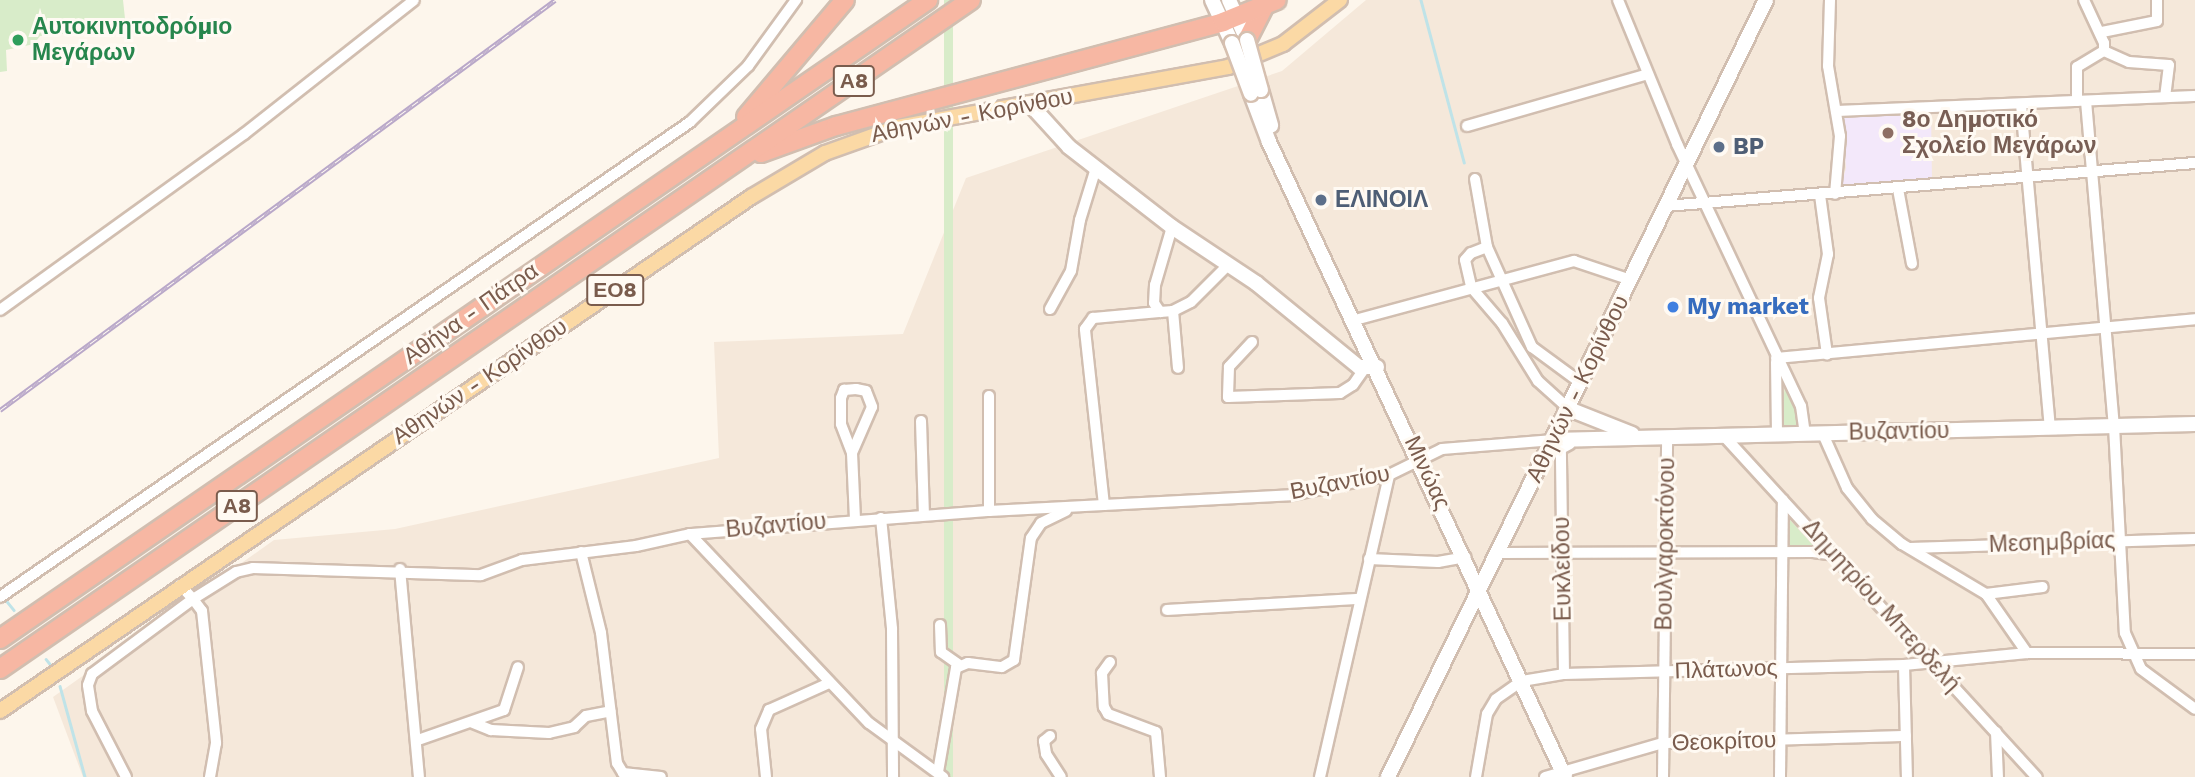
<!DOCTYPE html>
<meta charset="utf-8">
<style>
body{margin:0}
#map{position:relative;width:2195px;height:777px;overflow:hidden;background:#fdf6ec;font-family:"Work Sans",sans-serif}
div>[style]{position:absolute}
.residential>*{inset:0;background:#f5e8da}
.education>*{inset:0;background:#f3e8fa}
.green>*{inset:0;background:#d8ecc9;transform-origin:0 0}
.stream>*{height:2.5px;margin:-1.25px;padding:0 1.25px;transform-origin:1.25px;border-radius:1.25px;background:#bfe3e8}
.roads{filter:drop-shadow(2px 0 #d1beb0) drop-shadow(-2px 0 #d1beb0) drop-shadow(0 2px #d1beb0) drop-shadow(0 -2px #d1beb0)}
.street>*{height:10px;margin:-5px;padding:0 5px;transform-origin:5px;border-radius:5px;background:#fff}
.secondary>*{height:14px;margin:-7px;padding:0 7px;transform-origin:7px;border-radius:7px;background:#fff}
.primary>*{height:14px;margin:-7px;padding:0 7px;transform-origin:7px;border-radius:7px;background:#fbd9a5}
.highway>*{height:18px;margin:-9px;padding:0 9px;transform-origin:9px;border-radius:9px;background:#f7b7a3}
.rail>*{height:5px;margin-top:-2.5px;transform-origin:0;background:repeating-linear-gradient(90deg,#fffaf3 0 8px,#b9a8c9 0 16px);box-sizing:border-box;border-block:2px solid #b9a8c9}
.bridges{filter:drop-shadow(2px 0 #d6c0b0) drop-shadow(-2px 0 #d6c0b0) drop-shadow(0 2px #d6c0b0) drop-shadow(0 -2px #d6c0b0)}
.secondary-bridge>*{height:14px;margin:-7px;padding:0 7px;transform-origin:7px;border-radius:7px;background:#fff}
.dots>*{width:19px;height:19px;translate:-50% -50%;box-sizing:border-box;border:4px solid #fffaf3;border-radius:50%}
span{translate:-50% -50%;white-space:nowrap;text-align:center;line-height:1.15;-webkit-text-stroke:6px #fffaf3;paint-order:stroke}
.shield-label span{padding:2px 5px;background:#fffaf3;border:2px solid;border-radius:5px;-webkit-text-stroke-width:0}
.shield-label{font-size:21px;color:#7a5c4d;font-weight:700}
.leisure-label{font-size:23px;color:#27864d;font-weight:700}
.left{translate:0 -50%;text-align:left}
.street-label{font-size:23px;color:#7a5c4d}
.education-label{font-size:23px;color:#785e54;font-weight:700}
.service-label{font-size:23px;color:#4e5e75;font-weight:700}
.shop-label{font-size:23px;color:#366cbe;font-weight:700}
</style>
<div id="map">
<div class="residential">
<div style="clip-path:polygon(1366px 0,2195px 0,2195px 777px,83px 777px,53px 697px,274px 540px,395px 529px,719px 458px,714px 342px,903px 334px,966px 178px,1282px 71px)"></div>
</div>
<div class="education">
<div style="clip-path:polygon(1931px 111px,1932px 181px,1840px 189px,1846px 168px,1842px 115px)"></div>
</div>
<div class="green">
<div style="clip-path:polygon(0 0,123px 0,126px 28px,40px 36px,34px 44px,6px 50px,7px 71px,0 72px)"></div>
<div style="left:944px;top:0;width:9px;height:1147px"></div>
<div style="clip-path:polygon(1785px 384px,1797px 409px,1799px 427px,1781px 427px)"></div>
<div style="clip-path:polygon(1789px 519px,1813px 545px,1787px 548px)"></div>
</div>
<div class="stream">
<div style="left:1421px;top:0;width:168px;rotate:75.1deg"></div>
<div style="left:5px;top:599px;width:14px;rotate:51deg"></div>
<div style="left:46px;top:659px;width:6px;rotate:51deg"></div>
<div style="left:60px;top:686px;width:94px;rotate:74.6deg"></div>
</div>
<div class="roads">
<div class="street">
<div style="left:1618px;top:0;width:156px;rotate:67.7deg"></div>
<div style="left:1677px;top:144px;width:290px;rotate:64.7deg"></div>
<div style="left:1801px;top:406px;width:28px;rotate:82deg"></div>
<div style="left:1830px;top:0;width:66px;rotate:91.7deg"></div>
<div style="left:1828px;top:66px;width:71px;rotate:80.3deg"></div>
<div style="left:1840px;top:136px;width:58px;rotate:94.9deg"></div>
<div style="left:2102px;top:32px;width:56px;rotate:-11.3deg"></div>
<div style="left:2157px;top:21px;width:21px;rotate:-90deg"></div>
<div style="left:2104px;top:51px;width:27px;rotate:24deg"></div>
<div style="left:2129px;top:62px;width:40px;rotate:4.3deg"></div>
<div style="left:2169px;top:65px;width:32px;rotate:97deg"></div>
<div style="left:2077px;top:101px;width:34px;rotate:-90deg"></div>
<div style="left:2077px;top:67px;width:31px;rotate:-31deg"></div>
<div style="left:2104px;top:51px;width:8px;rotate:-90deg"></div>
<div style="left:2104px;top:43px;width:47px;rotate:-114.9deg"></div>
<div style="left:2086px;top:101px;width:326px;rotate:85.1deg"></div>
<div style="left:2114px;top:426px;width:207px;rotate:87deg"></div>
<div style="left:2125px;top:633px;width:39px;rotate:66deg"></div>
<div style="left:2141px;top:669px;width:67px;rotate:36.5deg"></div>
<div style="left:2021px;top:104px;width:325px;rotate:84.9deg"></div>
<div style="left:1836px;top:111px;width:359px;rotate:-2.4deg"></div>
<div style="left:1467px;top:126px;width:188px;rotate:-16deg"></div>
<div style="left:1475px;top:179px;width:69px;rotate:80deg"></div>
<div style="left:1487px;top:247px;width:17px;rotate:159deg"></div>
<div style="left:1471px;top:253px;width:9px;rotate:131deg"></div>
<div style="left:1465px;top:260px;width:28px;rotate:77deg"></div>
<div style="left:1471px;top:287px;width:48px;rotate:49.3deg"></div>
<div style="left:1502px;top:323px;width:68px;rotate:58.2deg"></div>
<div style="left:1538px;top:381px;width:42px;rotate:42.1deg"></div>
<div style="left:1898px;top:189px;width:76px;rotate:79.4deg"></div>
<div style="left:1820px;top:195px;width:60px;rotate:82.3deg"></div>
<div style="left:1828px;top:254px;width:45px;rotate:101.6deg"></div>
<div style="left:1819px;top:298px;width:57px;rotate:81.9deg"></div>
<div style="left:1666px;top:206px;width:531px;rotate:-4.65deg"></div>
<div style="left:1172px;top:227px;width:60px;rotate:106.3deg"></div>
<div style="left:1155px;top:285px;width:18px;rotate:93deg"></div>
<div style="left:1154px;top:303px;width:11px;rotate:56deg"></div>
<div style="left:1160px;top:312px;width:13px;rotate:-4deg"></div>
<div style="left:1173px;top:311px;width:20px;rotate:-27deg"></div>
<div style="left:1191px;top:302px;width:52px;rotate:-45deg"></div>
<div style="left:1487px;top:247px;width:110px;rotate:65.8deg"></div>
<div style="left:1532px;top:347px;width:61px;rotate:36.3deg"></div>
<div style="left:1050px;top:309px;width:43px;rotate:-61.1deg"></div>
<div style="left:1071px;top:271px;width:52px;rotate:-80deg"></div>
<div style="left:1080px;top:220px;width:54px;rotate:-72.9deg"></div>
<div style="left:0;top:310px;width:301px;rotate:-35.8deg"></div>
<div style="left:244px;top:134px;width:216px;rotate:-38.2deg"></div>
<div style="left:1173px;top:311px;width:57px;rotate:85deg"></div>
<div style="left:1355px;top:320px;width:227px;rotate:-15.1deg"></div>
<div style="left:1574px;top:261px;width:60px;rotate:18.4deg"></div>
<div style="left:1252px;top:342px;width:34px;rotate:133deg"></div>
<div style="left:1229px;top:367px;width:30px;rotate:92deg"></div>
<div style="left:1228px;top:397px;width:112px;rotate:-2deg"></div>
<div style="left:1340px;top:393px;width:15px;rotate:-32deg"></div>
<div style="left:1353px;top:385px;width:19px;rotate:-55deg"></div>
<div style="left:1776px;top:358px;width:421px;rotate:-5.3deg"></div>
<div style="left:1776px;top:362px;width:73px;rotate:89.2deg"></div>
<div style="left:989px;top:396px;width:115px;rotate:90deg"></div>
<div style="left:921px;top:421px;width:94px;rotate:88.2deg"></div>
<div style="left:1823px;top:434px;width:59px;rotate:66deg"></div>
<div style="left:1847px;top:488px;width:40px;rotate:51deg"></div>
<div style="left:1872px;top:519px;width:39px;rotate:40deg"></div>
<div style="left:1902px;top:544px;width:98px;rotate:30.8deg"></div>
<div style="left:1986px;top:594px;width:72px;rotate:55.2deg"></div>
<div style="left:2027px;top:653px;width:168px;rotate:0.3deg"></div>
<div style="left:1724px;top:436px;width:463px;rotate:47.5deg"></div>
<div style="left:852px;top:453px;width:31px;rotate:-111deg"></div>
<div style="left:841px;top:424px;width:26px;rotate:-90deg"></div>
<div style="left:841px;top:398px;width:9px;rotate:-69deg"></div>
<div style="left:844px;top:390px;width:12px;rotate:-5deg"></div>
<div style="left:856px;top:389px;width:10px;rotate:11deg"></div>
<div style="left:866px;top:391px;width:17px;rotate:69deg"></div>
<div style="left:872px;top:407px;width:50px;rotate:113.5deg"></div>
<div style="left:852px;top:453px;width:67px;rotate:87.4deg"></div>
<div style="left:1104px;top:505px;width:177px;rotate:-96.2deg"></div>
<div style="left:1085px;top:329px;width:14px;rotate:-54deg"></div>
<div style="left:1093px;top:318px;width:67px;rotate:-5.1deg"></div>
<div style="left:881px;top:518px;width:112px;rotate:84.3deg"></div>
<div style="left:892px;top:629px;width:148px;rotate:89.6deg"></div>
<div style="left:690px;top:534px;width:300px;rotate:-4.4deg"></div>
<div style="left:989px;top:511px;width:302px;rotate:-3deg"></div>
<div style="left:1291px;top:495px;width:100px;rotate:-11.5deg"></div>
<div style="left:1389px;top:475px;width:59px;rotate:-26.1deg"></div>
<div style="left:1442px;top:449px;width:112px;rotate:-4.6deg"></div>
<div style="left:1910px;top:548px;width:285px;rotate:-1.8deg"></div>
<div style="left:581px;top:552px;width:83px;rotate:76.1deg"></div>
<div style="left:601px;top:633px;width:131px;rotate:83deg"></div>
<div style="left:617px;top:763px;width:12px;rotate:59deg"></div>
<div style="left:623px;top:773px;width:38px;rotate:6deg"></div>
<div style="left:1499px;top:553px;width:314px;rotate:-0.2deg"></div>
<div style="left:1813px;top:552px;width:21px;rotate:8deg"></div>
<div style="left:1369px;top:559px;width:69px;rotate:2.5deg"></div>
<div style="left:1438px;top:562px;width:28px;rotate:-10deg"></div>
<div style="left:400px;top:569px;width:209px;rotate:84.8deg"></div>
<div style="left:180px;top:585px;width:19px;rotate:47deg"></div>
<div style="left:193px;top:599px;width:51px;rotate:-32.1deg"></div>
<div style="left:236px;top:572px;width:17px;rotate:-13deg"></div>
<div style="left:253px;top:568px;width:228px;rotate:1.8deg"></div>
<div style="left:481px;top:575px;width:44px;rotate:-20.1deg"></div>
<div style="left:522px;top:560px;width:115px;rotate:-7deg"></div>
<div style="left:636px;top:546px;width:55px;rotate:-12.5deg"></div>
<div style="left:690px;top:534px;width:260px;rotate:46.6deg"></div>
<div style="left:869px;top:723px;width:92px;rotate:36.1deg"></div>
<div style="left:1986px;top:594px;width:57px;rotate:-7deg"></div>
<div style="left:0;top:597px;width:838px;rotate:-34.54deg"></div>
<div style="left:690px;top:122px;width:81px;rotate:-44deg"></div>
<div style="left:748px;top:66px;width:82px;rotate:-54deg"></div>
<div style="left:1167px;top:610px;width:193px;rotate:-3.3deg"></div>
<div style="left:940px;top:625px;width:27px;rotate:88deg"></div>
<div style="left:941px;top:652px;width:21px;rotate:35deg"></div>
<div style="left:1110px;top:662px;width:14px;rotate:126deg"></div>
<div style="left:1102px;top:673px;width:34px;rotate:87deg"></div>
<div style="left:1104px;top:707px;width:8px;rotate:60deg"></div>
<div style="left:1108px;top:714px;width:51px;rotate:20.6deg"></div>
<div style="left:1156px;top:732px;width:45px;rotate:84.9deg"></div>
<div style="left:1904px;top:665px;width:112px;rotate:88.5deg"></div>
<div style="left:1564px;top:674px;width:225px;rotate:-90.8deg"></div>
<div style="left:1561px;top:449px;width:10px;rotate:-29deg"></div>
<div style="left:471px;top:722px;width:22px;rotate:22deg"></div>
<div style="left:491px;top:730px;width:58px;rotate:3deg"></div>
<div style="left:549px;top:733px;width:26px;rotate:-13deg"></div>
<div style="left:574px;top:727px;width:16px;rotate:-43deg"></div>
<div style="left:586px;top:716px;width:25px;rotate:-11deg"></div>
<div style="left:1996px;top:732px;width:45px;rotate:87.5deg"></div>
<div style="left:1050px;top:736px;width:8px;rotate:140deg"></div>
<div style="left:1044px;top:741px;width:13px;rotate:81deg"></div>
<div style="left:1046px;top:754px;width:27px;rotate:57deg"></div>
<div style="left:418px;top:740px;width:91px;rotate:-19.2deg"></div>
<div style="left:504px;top:710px;width:45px;rotate:-72deg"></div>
<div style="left:938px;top:772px;width:106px;rotate:-80.2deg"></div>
<div style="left:956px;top:668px;width:13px;rotate:-23deg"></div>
<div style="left:968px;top:663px;width:34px;rotate:7deg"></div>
<div style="left:1002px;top:667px;width:14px;rotate:-30deg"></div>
<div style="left:1014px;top:660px;width:123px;rotate:-82.1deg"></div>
<div style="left:1031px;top:538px;width:18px;rotate:-56deg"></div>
<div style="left:1041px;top:523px;width:28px;rotate:-26deg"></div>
<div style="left:126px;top:777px;width:74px;rotate:-117.3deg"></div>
<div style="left:92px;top:711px;width:26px;rotate:-99deg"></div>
<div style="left:88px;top:685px;width:12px;rotate:-70deg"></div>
<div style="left:92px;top:674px;width:126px;rotate:-36.6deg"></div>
<div style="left:193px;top:599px;width:15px;rotate:53deg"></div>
<div style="left:202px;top:611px;width:133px;rotate:83.9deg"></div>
<div style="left:216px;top:743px;width:35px;rotate:100deg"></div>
<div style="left:766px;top:777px;width:48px;rotate:-95.9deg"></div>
<div style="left:761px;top:729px;width:21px;rotate:-67deg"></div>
<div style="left:769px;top:710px;width:66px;rotate:-24.2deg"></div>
<div style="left:1320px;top:777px;width:310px;rotate:-77.1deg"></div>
<div style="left:1476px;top:777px;width:64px;rotate:-80.1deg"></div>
<div style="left:1487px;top:714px;width:17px;rotate:-59deg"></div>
<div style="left:1496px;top:699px;width:32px;rotate:-35deg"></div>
<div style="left:1522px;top:681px;width:43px;rotate:-9.5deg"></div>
<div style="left:1564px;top:674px;width:340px;rotate:-1.5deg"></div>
<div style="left:1904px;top:665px;width:124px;rotate:-5.6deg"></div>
<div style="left:1545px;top:777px;width:123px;rotate:-16.1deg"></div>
<div style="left:1663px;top:743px;width:243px;rotate:-1.7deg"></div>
<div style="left:1663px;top:777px;width:340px;rotate:-89.3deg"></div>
<div style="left:1780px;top:777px;width:277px;rotate:-89.4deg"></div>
</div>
<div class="secondary">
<div style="left:1212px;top:0;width:47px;rotate:65.1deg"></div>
<div style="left:1229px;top:0;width:44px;rotate:65.8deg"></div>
<div style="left:1261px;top:90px;width:37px;rotate:74deg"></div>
<div style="left:1251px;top:94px;width:51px;rotate:69.4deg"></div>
<div style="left:1269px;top:142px;width:701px;rotate:65.01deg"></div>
<div style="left:1029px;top:103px;width:59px;rotate:47.7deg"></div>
<div style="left:1069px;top:147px;width:130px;rotate:37.8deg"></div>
<div style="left:1172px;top:227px;width:101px;rotate:33.7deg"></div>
<div style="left:1256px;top:283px;width:133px;rotate:39.2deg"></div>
<div style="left:1359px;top:367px;width:18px"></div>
<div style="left:1569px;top:409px;width:68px;rotate:21.6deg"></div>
<div style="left:1554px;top:440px;width:641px;rotate:-1.43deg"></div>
<div style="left:1388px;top:777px;width:864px;rotate:-64.06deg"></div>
</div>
<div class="primary">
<div style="left:0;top:711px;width:910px;rotate:-34.39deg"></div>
<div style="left:751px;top:197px;width:86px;rotate:-30.7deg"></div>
<div style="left:825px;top:153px;width:77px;rotate:-19.6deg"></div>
<div style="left:898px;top:127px;width:335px;rotate:-10.3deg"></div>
<div style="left:1228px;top:67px;width:60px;rotate:-22.7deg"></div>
<div style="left:1283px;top:44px;width:72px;rotate:-37.7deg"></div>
</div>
<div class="highway">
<div style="left:1247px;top:40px;width:36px;rotate:-63deg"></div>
<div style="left:746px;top:117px;width:153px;rotate:-49.8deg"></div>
<div style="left:761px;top:153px;width:80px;rotate:-19.8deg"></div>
<div style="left:836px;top:126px;width:401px;rotate:-15deg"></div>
<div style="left:1223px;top:22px;width:58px;rotate:-22.2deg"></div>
<div style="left:0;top:639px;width:1127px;rotate:-34.55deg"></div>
<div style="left:0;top:669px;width:1179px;rotate:-34.57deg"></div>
</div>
</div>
<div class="rail">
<div style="left:0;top:410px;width:690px;rotate:-36.45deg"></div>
</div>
<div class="bridges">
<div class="secondary-bridge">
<div style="left:1247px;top:40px;width:52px;rotate:74.4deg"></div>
<div style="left:1232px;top:43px;width:54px;rotate:69.6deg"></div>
</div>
</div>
<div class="dots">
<div style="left:18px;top:40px;background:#2e9e5b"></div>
<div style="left:1888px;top:133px;background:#8d6e63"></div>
<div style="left:1719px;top:147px;background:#5c6f8a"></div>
<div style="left:1321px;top:200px;background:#5c6f8a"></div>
<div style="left:1673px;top:307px;background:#3f7fe0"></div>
</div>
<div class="shield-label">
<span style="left:854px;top:81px">Α8</span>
<span style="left:615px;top:290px">ΕΟ8</span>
<span style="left:237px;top:506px">Α8</span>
</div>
<div class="leisure-label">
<span class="left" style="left:32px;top:40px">Αυτοκινητοδρόμιο<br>Μεγάρων</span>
</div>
<div class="street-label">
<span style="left:972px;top:116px;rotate:-11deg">Αθηνών - Κορίνθου</span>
<span style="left:471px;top:314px;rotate:-35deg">Αθήνα - Πάτρα</span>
<span style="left:480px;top:382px;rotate:-34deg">Αθηνών - Κορίνθου</span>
<span style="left:1578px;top:389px;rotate:-64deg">Αθηνών - Κορίνθου</span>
<span style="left:1899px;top:432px;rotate:-1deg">Βυζαντίου</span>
<span style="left:1427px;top:473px;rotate:65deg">Μινώας</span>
<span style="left:1340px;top:483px;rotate:-11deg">Βυζαντίου</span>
<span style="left:776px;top:526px;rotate:-5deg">Βυζαντίου</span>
<span style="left:2052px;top:543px;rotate:-2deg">Μεσημβρίας</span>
<span style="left:1666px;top:544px;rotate:-89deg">Βουλγαροκτόνου</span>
<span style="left:1563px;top:569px;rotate:-91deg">Ευκλείδου</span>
<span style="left:1881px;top:606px;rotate:48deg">Δημητρίου Μπερδελή</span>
<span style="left:1726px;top:670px;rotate:-2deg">Πλάτωνος</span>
<span style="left:1724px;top:742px;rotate:-2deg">Θεοκρίτου</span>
</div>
<div class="education-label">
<span class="left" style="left:1902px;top:133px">8ο Δημοτικό<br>Σχολείο Μεγάρων</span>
</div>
<div class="service-label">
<span class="left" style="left:1733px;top:147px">BP</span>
<span class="left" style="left:1335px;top:200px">ΕΛΙΝΟΙΛ</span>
</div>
<div class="shop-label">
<span class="left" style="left:1687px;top:307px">My market</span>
</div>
</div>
